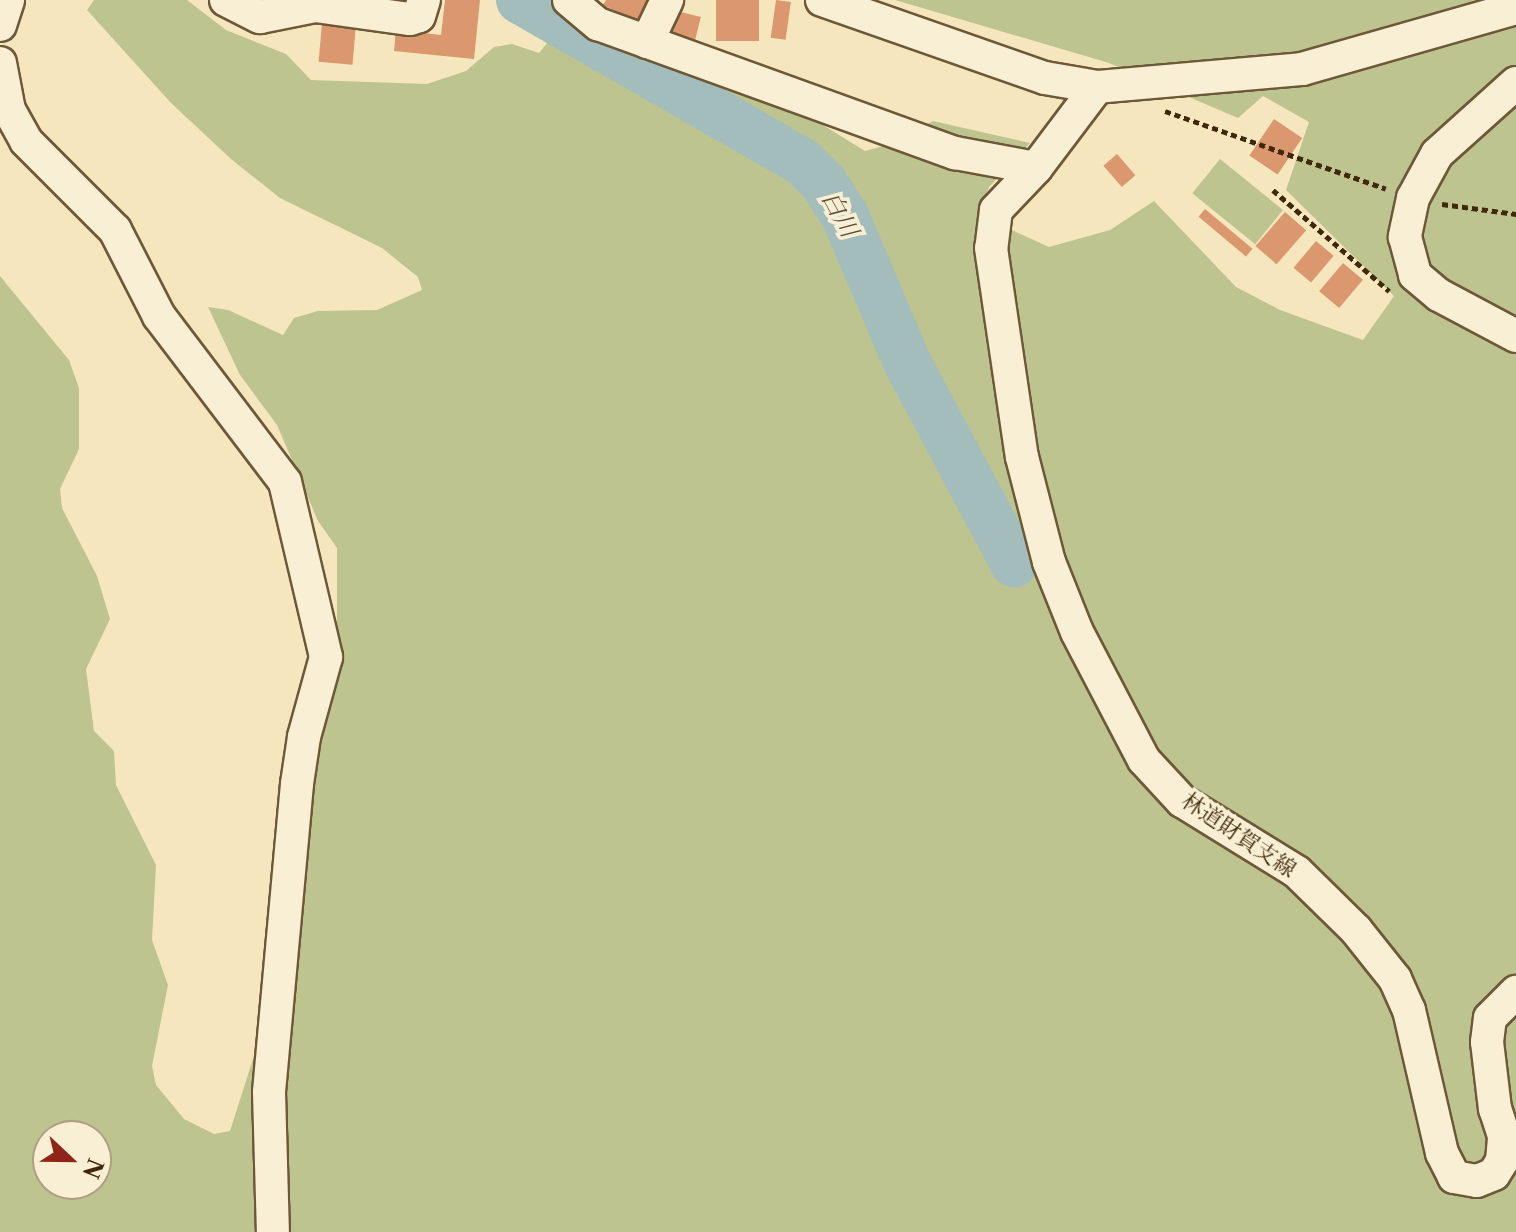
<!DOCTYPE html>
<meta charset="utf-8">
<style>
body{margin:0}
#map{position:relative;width:1516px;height:1232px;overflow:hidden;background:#f6e6bd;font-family:"Libre Caslon Text","Noto Serif JP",serif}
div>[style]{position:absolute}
.green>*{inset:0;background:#bec48f;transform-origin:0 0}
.river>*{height:48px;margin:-24px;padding:0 24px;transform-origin:24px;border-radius:24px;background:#a2bdbc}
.building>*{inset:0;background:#db976d;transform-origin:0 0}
.path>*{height:5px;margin-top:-2.5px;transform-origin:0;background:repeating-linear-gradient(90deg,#3f290a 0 6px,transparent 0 10px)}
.roads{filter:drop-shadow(2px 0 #6d5837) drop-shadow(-2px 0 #6d5837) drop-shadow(0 2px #6d5837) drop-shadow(0 -2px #6d5837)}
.minor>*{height:32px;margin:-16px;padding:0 16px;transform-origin:16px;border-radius:16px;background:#f9efd4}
span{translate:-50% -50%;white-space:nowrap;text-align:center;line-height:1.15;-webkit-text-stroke:7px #f9efd4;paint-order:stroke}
.street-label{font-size:22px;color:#3f290a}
.water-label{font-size:24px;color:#584e36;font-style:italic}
.north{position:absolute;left:32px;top:1120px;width:80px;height:80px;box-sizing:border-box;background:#f9efd4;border:2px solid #afa083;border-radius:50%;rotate:112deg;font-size:22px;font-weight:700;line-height:32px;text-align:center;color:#3f290a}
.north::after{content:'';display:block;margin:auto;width:28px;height:36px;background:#8f2418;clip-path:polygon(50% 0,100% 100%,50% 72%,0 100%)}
</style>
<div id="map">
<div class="green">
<div style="clip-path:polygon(evenodd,94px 0,187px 0,226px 30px,286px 54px,311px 80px,427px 84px,466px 71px,494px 47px,512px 44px,539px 53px,560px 27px,618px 64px,761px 99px,813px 119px,865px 151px,891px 144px,933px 121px,1030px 143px,989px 187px,979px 215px,1049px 247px,1110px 230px,1154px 201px,1236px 287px,1280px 310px,1363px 340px,1394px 296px,1286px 190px,1309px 122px,1263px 96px,1238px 118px,1109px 63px,895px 0,1516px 0,1516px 1232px,0 1232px,0 276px,69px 360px,79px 388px,79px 449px,60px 489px,62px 508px,97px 576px,110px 619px,86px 669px,94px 731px,114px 751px,116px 785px,156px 865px,152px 940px,168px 985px,152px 1066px,156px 1085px,184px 1119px,214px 1134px,230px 1131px,275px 990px,280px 889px,337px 656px,337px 548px,318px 521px,277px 425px,240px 375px,208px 307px,228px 310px,283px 335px,294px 318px,318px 311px,377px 310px,422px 290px,418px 277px,382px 248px,280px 198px,231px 159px,171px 103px,87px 10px,94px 0,48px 1136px,96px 1136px,96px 1184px,48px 1184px,48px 1136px)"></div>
<div style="left:1220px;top:159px;width:81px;height:44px;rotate:39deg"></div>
</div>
<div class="river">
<div style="left:520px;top:0;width:324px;rotate:29.8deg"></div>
<div style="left:801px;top:161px;width:32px;rotate:44deg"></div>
<div style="left:824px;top:183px;width:39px;rotate:58deg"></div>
<div style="left:845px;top:216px;width:159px;rotate:67deg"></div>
<div style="left:907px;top:362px;width:228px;rotate:62deg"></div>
</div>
<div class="building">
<div style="clip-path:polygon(445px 0,480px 0,474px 59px,394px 51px,396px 30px,441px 35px)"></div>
<div style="clip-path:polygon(606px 0,653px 0,641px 24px,603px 5px)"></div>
<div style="left:716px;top:0;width:43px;height:41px"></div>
<div style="left:776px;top:0;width:15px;height:38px;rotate:8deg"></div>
<div style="left:665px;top:8px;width:37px;height:24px;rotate:14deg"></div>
<div style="left:322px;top:23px;width:34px;height:39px;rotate:5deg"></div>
<div style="left:1274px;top:119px;width:34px;height:44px;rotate:34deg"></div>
<div style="left:1117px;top:154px;width:28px;height:18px;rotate:49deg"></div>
<div style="left:1205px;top:209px;width:62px;height:10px;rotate:40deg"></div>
<div style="left:1285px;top:212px;width:28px;height:45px;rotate:41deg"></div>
<div style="left:1316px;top:241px;width:23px;height:35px;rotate:40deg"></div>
<div style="left:1343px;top:263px;width:26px;height:37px;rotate:40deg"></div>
</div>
<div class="path">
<div style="left:1165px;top:111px;width:234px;rotate:19.4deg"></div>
<div style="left:1273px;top:190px;width:154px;rotate:41deg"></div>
<div style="left:1442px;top:204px;width:75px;rotate:7.7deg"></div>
</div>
<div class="roads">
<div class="minor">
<div style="left:226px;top:0;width:38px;rotate:27deg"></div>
<div style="left:260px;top:17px;width:56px;rotate:-11.3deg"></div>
<div style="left:315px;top:6px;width:96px;rotate:7.8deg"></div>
<div style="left:410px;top:19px;width:9px;rotate:-18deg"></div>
<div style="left:419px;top:16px;width:17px;rotate:-73deg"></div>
<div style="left:569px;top:0;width:38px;rotate:40deg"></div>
<div style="left:598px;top:24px;width:380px;rotate:19.9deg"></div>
<div style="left:955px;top:153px;width:82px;rotate:10.5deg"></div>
<div style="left:822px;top:0;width:236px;rotate:19.3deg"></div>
<div style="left:1045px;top:78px;width:53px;rotate:9.8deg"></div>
<div style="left:1097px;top:87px;width:206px;rotate:-5deg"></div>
<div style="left:1302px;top:69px;width:223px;rotate:-15.9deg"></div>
<div style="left:0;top:25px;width:26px;rotate:-72deg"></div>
<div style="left:647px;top:42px;width:47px;rotate:-64.5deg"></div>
<div style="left:0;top:63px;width:48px;rotate:79.2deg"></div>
<div style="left:9px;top:110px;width:35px;rotate:61deg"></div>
<div style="left:26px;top:141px;width:126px;rotate:45deg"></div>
<div style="left:115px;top:230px;width:97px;rotate:62.9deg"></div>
<div style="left:159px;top:316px;width:208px;rotate:52.8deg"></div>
<div style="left:285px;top:482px;width:180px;rotate:76.8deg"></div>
<div style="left:326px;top:657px;width:83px;rotate:105.4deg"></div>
<div style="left:304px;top:737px;width:48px;rotate:98.5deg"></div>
<div style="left:297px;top:784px;width:309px;rotate:95.2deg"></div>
<div style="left:269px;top:1092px;width:140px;rotate:88.4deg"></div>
<div style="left:1516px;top:83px;width:106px;rotate:138.1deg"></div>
<div style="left:1437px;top:154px;width:50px;rotate:118.6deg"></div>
<div style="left:1413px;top:198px;width:40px;rotate:102deg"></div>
<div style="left:1405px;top:237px;width:39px;rotate:75deg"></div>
<div style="left:1415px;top:275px;width:31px;rotate:40deg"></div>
<div style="left:1439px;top:295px;width:87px;rotate:28deg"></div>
<div style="left:1097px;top:87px;width:101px;rotate:127deg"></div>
<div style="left:1036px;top:168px;width:58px;rotate:133.6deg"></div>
<div style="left:996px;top:210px;width:38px;rotate:97deg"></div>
<div style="left:991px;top:248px;width:211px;rotate:81.6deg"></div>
<div style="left:1022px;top:457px;width:108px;rotate:75.6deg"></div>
<div style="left:1049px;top:562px;width:75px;rotate:68.2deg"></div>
<div style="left:1077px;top:632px;width:144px;rotate:62.4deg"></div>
<div style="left:1144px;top:760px;width:56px;rotate:47.2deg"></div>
<div style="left:1182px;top:801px;width:135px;rotate:31.7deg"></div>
<div style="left:1297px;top:872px;width:83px;rotate:44.5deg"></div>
<div style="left:1356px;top:930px;width:63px;rotate:51.5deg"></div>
<div style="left:1395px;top:979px;width:34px;rotate:66deg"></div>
<div style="left:1409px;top:1010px;width:147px;rotate:77deg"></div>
<div style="left:1442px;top:1153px;width:27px;rotate:63deg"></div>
<div style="left:1454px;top:1177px;width:23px;rotate:10deg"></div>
<div style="left:1477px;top:1181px;width:18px;rotate:-22deg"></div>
<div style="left:1494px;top:1174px;width:15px;rotate:-58deg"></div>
<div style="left:1502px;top:1161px;width:25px;rotate:-85deg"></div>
<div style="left:1504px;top:1136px;width:28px;rotate:-108deg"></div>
<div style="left:1495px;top:1109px;width:67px;rotate:-96.8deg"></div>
<div style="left:1487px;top:1042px;width:24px;rotate:-83deg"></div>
<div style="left:1490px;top:1018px;width:37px;rotate:-45deg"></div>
</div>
</div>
<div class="street-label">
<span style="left:1239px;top:835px;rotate:34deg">林道財賀支線</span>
</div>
<div class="water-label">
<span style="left:840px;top:214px;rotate:61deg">白川</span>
</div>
<div class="north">N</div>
</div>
